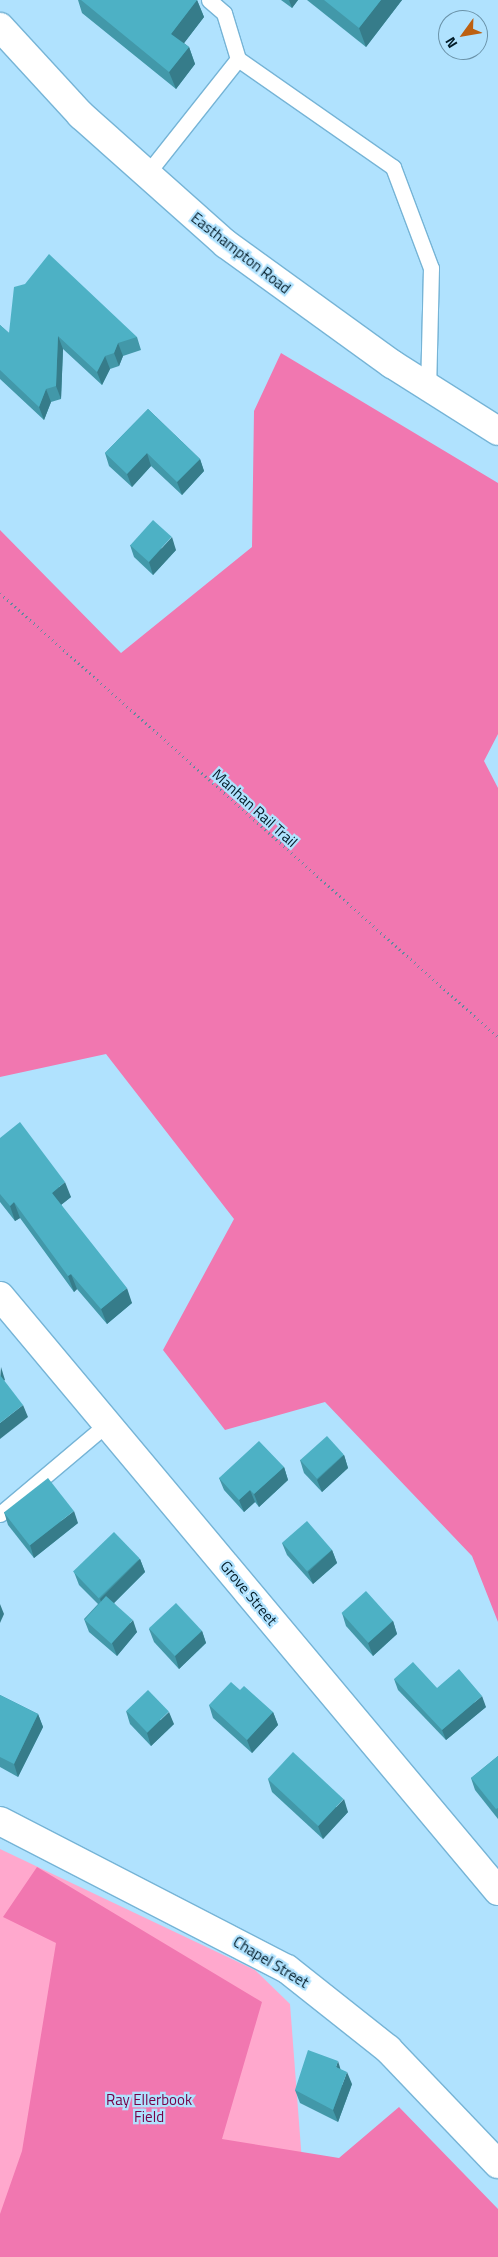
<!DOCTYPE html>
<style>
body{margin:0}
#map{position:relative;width:498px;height:2257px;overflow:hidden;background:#b0e2fe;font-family:"Titillium Web",sans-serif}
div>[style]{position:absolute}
.green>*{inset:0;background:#ffa8cd}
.forest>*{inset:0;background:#f177b0}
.path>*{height:3px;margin-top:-1.5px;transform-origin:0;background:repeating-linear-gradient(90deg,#62899e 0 1px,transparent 0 5px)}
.roads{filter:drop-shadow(1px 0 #76b4d6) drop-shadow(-1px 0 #76b4d6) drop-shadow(0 1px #76b4d6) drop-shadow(0 -1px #76b4d6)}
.lane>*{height:15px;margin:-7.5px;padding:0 7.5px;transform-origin:7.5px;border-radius:7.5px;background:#fff}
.street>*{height:28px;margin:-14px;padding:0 14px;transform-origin:14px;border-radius:14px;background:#fff}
.secondary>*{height:28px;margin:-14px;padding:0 14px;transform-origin:14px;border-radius:14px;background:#fff}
.primary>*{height:28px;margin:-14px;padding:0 14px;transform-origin:14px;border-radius:14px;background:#fff}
.wall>*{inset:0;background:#4298a9}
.shaded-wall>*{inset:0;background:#367c8a}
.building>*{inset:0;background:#4db1c5;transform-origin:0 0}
span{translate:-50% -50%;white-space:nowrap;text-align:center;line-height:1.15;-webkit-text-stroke:4.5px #b0e2fe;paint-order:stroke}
.street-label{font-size:15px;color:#021b27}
.park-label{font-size:15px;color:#760247}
.north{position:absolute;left:438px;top:10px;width:50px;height:50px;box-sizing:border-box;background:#b0e2fe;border:1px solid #6a92a8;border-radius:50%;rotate:238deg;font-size:14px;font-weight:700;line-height:20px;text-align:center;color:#021b27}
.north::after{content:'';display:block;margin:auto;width:18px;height:22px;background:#bd6011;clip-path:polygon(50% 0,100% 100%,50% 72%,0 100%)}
</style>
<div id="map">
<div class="green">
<div style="clip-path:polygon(0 1849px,255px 1970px,290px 2004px,304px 2188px,0 2257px)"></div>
</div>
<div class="forest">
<div style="clip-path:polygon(281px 353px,498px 483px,498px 734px,484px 761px,498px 788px,498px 1622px,472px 1556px,325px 1402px,225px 1430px,163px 1350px,234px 1219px,106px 1054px,0 1077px,0 530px,121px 653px,252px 547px,254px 411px)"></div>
<div style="clip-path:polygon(37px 1867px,262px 2002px,222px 2139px,339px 2158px,399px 2107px,498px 2209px,498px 2257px,0 2257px,0 2214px,22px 2151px,56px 1943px,3px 1917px)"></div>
</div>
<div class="path">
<div style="left:0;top:593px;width:667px;rotate:41.72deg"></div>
</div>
<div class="roads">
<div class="lane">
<div style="left:209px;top:0;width:20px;rotate:41deg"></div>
<div style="left:224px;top:13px;width:48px;rotate:73.1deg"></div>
<div style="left:146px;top:175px;width:148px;rotate:-51.6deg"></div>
<div style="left:238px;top:59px;width:189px;rotate:34.9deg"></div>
<div style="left:393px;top:167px;width:108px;rotate:69.4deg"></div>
<div style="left:431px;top:268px;width:119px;rotate:91.4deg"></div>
<div style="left:0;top:1514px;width:140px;rotate:-40.1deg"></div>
</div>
<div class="street">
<div style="left:0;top:1296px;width:776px;rotate:50.07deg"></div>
</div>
<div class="secondary">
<div style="left:0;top:1821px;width:323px;rotate:27.3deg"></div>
<div style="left:287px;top:1969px;width:129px;rotate:38.4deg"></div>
<div style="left:388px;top:2049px;width:159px;rotate:46.3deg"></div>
</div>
<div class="primary">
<div style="left:0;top:27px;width:120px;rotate:47.4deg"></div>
<div style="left:81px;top:115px;width:194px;rotate:41.7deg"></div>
<div style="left:226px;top:244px;width:205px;rotate:35.9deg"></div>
<div style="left:392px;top:364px;width:125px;rotate:32.3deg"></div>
</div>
</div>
<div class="wall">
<div style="clip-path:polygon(78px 0,197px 0,204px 17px,184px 43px,189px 47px,195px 64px,176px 89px,82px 13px)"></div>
<div style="clip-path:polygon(281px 0,298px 0,292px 8px)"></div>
<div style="clip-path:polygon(307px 0,402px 0,366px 47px)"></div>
<div style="clip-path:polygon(0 325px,9px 333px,137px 337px,141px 350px,123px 356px,119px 366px,110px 369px,102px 385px,63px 349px,61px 399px,51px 402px,44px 420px,0 379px)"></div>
<div style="clip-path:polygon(148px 409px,200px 459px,204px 471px,182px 495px,151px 466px,132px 487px,109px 466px,105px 453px)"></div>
<div style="clip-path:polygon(130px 545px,176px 550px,153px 575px,134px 557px)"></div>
<div style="clip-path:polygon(0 1138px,71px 1197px,61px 1205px,132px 1303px,107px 1324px,77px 1289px,74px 1292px,20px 1218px,15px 1221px,0 1202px)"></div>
<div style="clip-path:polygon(344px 1455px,348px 1468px,322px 1492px,304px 1473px,300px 1460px)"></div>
<div style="clip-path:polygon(284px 1467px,288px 1480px,259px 1507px,255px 1502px,244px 1512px,224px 1490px,219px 1478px)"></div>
<div style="clip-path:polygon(4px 1512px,78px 1523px,34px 1558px,8px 1525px)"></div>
<div style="clip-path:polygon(282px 1543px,332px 1550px,337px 1563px,313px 1584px,287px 1555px)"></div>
<div style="clip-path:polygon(140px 1559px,145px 1572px,114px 1603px,137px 1632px,117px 1656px,89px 1632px,84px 1619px,98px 1604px,79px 1585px,74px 1572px)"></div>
<div style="clip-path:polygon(342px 1613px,393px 1621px,397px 1634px,373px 1656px,346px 1626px)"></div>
<div style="clip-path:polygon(149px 1629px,202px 1631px,206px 1643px,179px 1669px,154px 1642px)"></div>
<div style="clip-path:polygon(394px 1679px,437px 1688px,486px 1707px,446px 1740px,398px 1690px)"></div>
<div style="clip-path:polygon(0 1695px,38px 1714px,43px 1727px,18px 1777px,0 1767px)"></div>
<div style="clip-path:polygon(209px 1705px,273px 1712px,278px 1725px,252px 1753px,213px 1718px)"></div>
<div style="clip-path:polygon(126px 1711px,174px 1724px,151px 1746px,130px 1724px)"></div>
<div style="clip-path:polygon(498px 1756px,498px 1819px,475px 1790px,471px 1778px)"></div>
<div style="clip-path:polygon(268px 1779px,348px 1812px,323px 1839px,272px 1792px)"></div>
<div style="clip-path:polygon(352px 2084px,338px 2122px,300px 2103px,295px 2090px)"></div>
</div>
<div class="shaded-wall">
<div style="clip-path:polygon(197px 0,204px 17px,178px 51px,171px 34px)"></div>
<div style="clip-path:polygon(289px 0,298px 0,292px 8px)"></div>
<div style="clip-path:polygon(381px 0,402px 0,366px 47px,359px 28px)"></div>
<div style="clip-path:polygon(189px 47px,195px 64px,176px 89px,169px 72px)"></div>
<div style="clip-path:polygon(58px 336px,63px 349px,61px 399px,56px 386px)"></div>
<div style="clip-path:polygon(118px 343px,123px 356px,119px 366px,114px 353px)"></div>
<div style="clip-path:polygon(105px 356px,110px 369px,102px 385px,97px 372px)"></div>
<div style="clip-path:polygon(46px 389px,51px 402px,44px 420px,39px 407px)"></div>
<div style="clip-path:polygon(147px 453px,151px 466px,132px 487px,127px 474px)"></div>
<div style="clip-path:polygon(200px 459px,204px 471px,182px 495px,177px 482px)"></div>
<div style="clip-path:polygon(172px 537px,176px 550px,153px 575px,149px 562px)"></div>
<div style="clip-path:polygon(65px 1182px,71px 1197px,57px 1208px,52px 1193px)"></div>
<div style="clip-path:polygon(14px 1202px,20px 1218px,15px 1221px,10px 1206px)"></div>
<div style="clip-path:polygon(71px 1274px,77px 1289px,74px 1292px,68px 1276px)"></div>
<div style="clip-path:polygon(127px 1288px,132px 1303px,107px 1324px,101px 1309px)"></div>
<div style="clip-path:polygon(1px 1367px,5px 1380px,1px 1383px,0 1381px)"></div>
<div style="clip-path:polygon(23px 1405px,28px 1417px,0 1439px,0 1423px)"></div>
<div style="clip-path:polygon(344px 1455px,348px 1468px,322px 1492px,317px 1480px)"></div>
<div style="clip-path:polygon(284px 1467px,288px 1480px,259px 1507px,254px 1494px)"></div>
<div style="clip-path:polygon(250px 1490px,255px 1502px,244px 1512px,239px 1500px)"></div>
<div style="clip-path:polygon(74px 1511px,78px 1523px,34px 1558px,30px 1545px)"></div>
<div style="clip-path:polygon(332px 1550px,337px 1563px,313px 1584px,308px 1572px)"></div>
<div style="clip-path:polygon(140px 1559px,145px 1572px,105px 1612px,100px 1599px)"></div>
<div style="clip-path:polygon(0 1604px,4px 1614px,0 1623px)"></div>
<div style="clip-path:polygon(133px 1620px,137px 1632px,117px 1656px,112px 1643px)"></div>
<div style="clip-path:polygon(393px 1621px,397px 1634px,373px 1656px,368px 1643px)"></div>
<div style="clip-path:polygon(202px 1631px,206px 1643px,179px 1669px,175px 1656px)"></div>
<div style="clip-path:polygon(482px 1696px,486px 1707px,446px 1740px,442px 1730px)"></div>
<div style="clip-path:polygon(169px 1712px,174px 1724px,151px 1746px,147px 1733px)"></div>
<div style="clip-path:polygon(273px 1712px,278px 1725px,252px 1753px,247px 1740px)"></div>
<div style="clip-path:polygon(38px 1714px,43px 1727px,18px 1777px,14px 1764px)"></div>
<div style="clip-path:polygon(344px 1799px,348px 1812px,323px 1839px,318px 1826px)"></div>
<div style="clip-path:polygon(338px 2061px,342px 2074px,336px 2067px)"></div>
<div style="clip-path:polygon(347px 2072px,352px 2084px,338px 2122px,333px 2110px)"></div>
</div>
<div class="building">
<div style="clip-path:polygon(81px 0,197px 0,171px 34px,189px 47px,169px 72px)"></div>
<div style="clip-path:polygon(324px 0,381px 0,359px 28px)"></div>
<div style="clip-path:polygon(49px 254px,137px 337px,118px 343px,114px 353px,105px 356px,97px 372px,58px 336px,56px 386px,46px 389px,39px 407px,0 370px,0 325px,9px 333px,14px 287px,25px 284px)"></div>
<div style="clip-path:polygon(148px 409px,200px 459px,177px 482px,147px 453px,127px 474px,105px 453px)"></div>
<div style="left:153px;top:520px;width:25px;height:34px;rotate:42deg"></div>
<div style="clip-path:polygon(20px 1122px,65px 1182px,52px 1193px,127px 1288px,101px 1309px,71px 1274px,68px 1276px,14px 1202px,10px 1206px,0 1194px,0 1138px)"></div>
<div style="clip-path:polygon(0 1375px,23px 1405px,0 1423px)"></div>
<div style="left:327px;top:1436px;width:25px;height:36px;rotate:48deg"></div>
<div style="clip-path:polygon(259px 1441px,284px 1467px,254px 1494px,250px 1490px,239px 1500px,219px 1478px)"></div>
<div style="left:48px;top:1478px;width:42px;height:56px;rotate:52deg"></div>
<div style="left:307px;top:1521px;width:38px;height:33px;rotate:49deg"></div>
<div style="left:114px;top:1532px;width:37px;height:57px;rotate:46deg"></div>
<div style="left:366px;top:1591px;width:40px;height:33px;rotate:48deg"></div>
<div style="left:106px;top:1596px;width:36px;height:32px;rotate:42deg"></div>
<div style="left:176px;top:1603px;width:38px;height:37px;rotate:47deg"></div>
<div style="clip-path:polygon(413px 1662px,437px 1688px,459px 1669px,482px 1696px,442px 1730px,394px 1679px)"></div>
<div style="clip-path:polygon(231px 1682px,240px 1690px,244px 1686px,273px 1712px,247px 1740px,209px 1705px)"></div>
<div style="left:148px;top:1690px;width:30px;height:30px;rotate:46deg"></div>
<div style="clip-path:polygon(0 1695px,38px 1714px,14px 1764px,0 1757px)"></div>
<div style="left:293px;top:1752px;width:69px;height:37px;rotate:43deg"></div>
<div style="clip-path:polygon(498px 1756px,498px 1808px,496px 1809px,471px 1778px)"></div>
<div style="clip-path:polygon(308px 2050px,338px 2061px,336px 2067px,347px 2072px,333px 2110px,295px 2090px)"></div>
</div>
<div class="street-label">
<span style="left:241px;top:253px;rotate:38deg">Easthampton Road</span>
<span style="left:255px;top:808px;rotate:42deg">Manhan Rail Trail</span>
<span style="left:249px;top:1593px;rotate:50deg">Grove Street</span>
<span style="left:271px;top:1962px;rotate:31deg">Chapel Street</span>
</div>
<div class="park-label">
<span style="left:149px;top:2108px">Ray Ellerbook<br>Field</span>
</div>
<div class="north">N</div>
</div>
